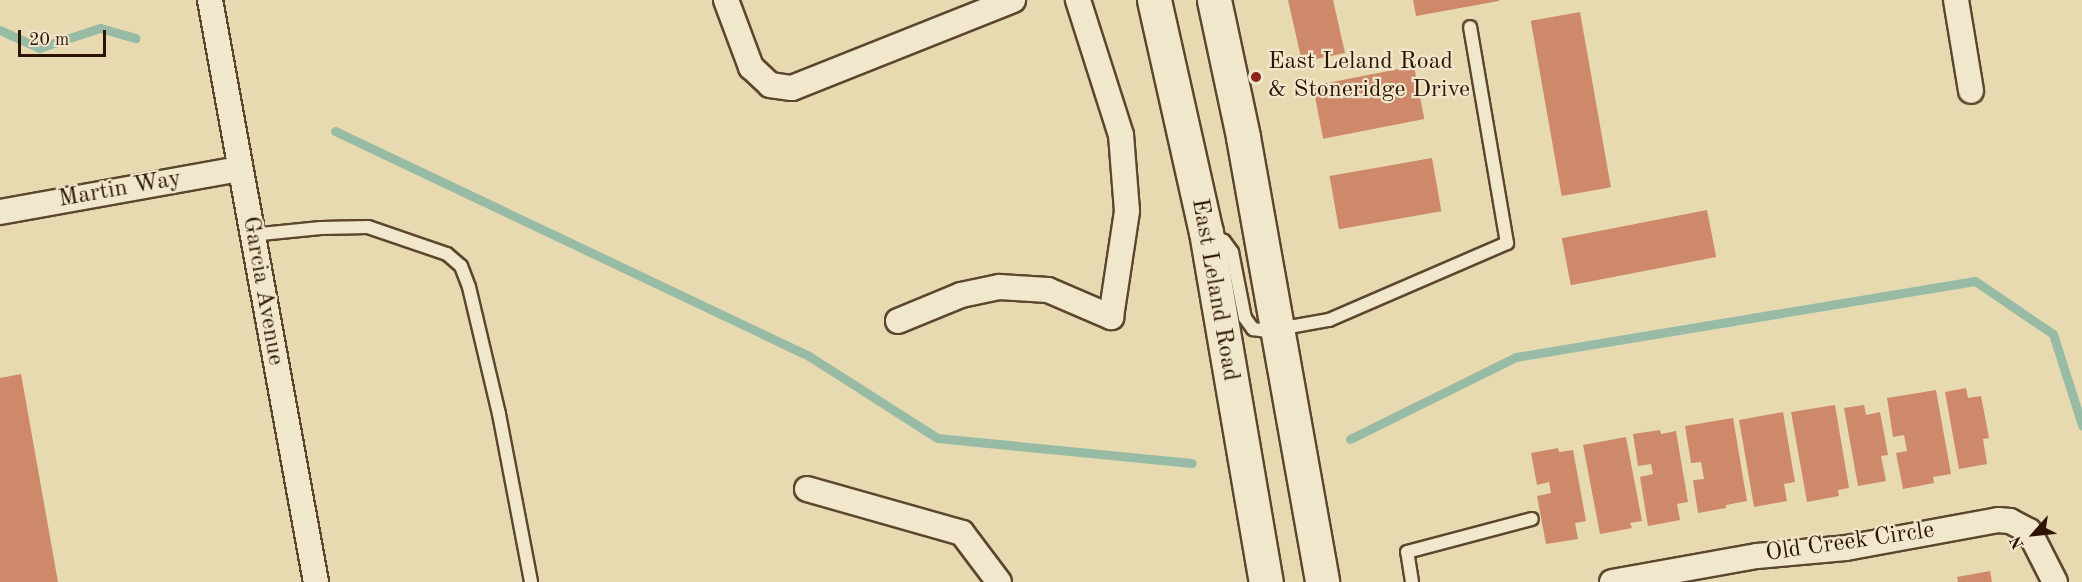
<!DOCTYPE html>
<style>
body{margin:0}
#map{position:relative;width:2082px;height:582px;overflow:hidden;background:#e8dab0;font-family:"Old Standard TT",serif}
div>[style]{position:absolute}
.stream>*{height:9px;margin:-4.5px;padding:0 4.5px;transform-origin:4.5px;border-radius:4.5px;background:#98bba6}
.building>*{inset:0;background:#ce896a;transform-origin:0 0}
.roads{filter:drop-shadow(2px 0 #5c462e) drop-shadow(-2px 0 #5c462e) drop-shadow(0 2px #5c462e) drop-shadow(0 -2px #5c462e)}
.service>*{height:12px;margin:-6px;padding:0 6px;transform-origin:6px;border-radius:6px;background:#f0e7cc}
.minor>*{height:24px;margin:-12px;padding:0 12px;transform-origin:12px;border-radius:12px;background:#f0e7cc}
.secondary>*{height:33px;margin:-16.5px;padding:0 16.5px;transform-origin:16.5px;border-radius:16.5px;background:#f0e7cc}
.dots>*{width:16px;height:16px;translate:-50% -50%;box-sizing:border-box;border:3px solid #f0e7cc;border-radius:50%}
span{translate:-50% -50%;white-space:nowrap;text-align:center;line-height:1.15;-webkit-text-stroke:4.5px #f0e7cc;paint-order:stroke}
.poi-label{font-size:24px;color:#2e1403}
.left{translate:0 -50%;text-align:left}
.street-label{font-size:24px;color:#2e1403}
.north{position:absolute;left:2004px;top:504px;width:60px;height:60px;-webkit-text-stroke:4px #f0e7cc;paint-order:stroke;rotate:243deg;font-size:16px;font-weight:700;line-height:24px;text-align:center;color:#2e1403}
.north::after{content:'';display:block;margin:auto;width:21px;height:27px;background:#2e1403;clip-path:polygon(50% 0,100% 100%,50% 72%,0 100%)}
.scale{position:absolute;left:18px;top:30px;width:88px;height:27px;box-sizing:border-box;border:3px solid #2e1403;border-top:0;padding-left:8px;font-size:18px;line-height:21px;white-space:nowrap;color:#2e1403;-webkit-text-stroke:4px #f0e7cc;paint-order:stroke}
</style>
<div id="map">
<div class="stream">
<div style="left:0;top:30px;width:43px;rotate:24.8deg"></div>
<div style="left:39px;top:48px;width:64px;rotate:-18.2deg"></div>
<div style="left:100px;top:28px;width:37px;rotate:16deg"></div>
<div style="left:335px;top:131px;width:525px;rotate:25.39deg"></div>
<div style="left:809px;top:356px;width:152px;rotate:32.6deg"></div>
<div style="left:937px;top:438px;width:256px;rotate:5.6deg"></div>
<div style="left:1350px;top:439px;width:185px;rotate:-26.3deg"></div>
<div style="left:1516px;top:357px;width:465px;rotate:-9.4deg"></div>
<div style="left:1975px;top:281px;width:94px;rotate:34.2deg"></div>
<div style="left:2053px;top:334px;width:96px;rotate:72.3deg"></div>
</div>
<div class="building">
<div style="clip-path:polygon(1288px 0,1333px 0,1345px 53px,1302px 62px)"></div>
<div style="clip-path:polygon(1413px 0,1499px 0,1499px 1px,1416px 16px)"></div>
<div style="left:1580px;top:12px;width:178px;height:50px;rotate:80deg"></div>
<div style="left:1414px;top:66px;width:54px;height:103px;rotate:79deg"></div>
<div style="left:1432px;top:158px;width:54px;height:104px;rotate:80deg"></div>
<div style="left:1707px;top:210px;width:48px;height:148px;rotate:79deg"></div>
<div style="clip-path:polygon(21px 374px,58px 582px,0 582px,0 378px)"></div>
<div style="clip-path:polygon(1966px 388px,1968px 398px,1981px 396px,1989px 438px,1983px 439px,1987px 464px,1959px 469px,1945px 392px)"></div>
<div style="clip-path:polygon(1936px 390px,1951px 474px,1933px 477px,1934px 483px,1903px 489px,1896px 453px,1907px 451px,1904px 435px,1893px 437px,1887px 398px)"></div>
<div style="clip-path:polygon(1835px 405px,1849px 488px,1838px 490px,1839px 496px,1807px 502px,1791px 412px)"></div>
<div style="clip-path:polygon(1864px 405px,1866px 415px,1880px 412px,1888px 455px,1881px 456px,1886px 481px,1858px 486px,1844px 408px)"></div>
<div style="clip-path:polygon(1783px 412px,1795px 482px,1784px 484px,1787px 501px,1754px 507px,1739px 420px)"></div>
<div style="clip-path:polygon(1733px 418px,1747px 501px,1726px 505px,1726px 508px,1698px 513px,1693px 480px,1704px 479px,1701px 462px,1691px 463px,1685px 426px)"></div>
<div style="clip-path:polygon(1660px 430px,1661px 434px,1676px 431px,1688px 502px,1677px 504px,1680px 520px,1648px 526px,1640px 477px,1653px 474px,1651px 464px,1638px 466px,1633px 434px)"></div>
<div style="clip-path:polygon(1626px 437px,1642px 521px,1630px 523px,1632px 528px,1600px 534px,1583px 445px)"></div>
<div style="clip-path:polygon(1558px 448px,1559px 452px,1573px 450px,1586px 521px,1575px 523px,1578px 539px,1546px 544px,1537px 496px,1551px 493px,1549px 482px,1537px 485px,1531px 453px)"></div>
<div style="clip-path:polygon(1990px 571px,1992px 582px,1958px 582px,1957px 577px)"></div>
</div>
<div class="roads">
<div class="service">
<div style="left:251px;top:235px;width:70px;rotate:-5.7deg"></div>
<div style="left:321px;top:228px;width:47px;rotate:-1.2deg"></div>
<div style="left:368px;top:227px;width:83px;rotate:18.9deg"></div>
<div style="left:447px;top:254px;width:18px;rotate:41deg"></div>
<div style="left:461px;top:266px;width:22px;rotate:69deg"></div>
<div style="left:469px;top:287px;width:130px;rotate:76.7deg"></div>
<div style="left:499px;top:414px;width:171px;rotate:79.2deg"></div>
<div style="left:1212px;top:235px;width:13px;rotate:27deg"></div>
<div style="left:1224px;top:241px;width:14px;rotate:54deg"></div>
<div style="left:1232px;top:252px;width:67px;rotate:78.9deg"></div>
<div style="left:1245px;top:318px;width:14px;rotate:54deg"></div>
<div style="left:1253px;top:329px;width:14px;rotate:8deg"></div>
<div style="left:1267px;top:331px;width:63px;rotate:-10.1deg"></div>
<div style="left:1329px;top:320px;width:194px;rotate:-23.4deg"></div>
<div style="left:1507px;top:243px;width:219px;rotate:-99.7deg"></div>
<div style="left:1412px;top:582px;width:30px;rotate:-99deg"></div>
<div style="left:1407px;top:552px;width:129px;rotate:-14.8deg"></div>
</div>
<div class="minor">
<div style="left:210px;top:0;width:592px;rotate:79.68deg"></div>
<div style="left:726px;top:0;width:72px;rotate:69.5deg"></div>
<div style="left:751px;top:67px;width:26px;rotate:43deg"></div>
<div style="left:770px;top:85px;width:22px;rotate:8deg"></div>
<div style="left:792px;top:88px;width:238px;rotate:-21.7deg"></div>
<div style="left:1956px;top:0;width:92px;rotate:80.6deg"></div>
<div style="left:0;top:212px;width:243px;rotate:-10.2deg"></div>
<div style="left:898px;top:321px;width:68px;rotate:-22.4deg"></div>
<div style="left:961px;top:295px;width:39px;rotate:-12deg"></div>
<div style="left:999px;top:287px;width:49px;rotate:3.5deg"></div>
<div style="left:1048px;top:290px;width:69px;rotate:23.2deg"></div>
<div style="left:1111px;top:317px;width:107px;rotate:-81.4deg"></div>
<div style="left:1127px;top:211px;width:76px;rotate:-94.5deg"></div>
<div style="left:1121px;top:135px;width:142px;rotate:-107.7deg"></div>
<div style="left:807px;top:489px;width:161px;rotate:15.8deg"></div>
<div style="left:962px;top:533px;width:61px;rotate:52.9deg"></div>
<div style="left:1612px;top:582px;width:147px;rotate:-10.2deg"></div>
<div style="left:1757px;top:556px;width:89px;rotate:-5.1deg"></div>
<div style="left:1846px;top:548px;width:155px;rotate:-10.4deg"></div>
<div style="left:1998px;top:520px;width:12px;rotate:5deg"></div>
<div style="left:2010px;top:521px;width:21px;rotate:28deg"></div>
<div style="left:2029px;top:531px;width:57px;rotate:63deg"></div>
</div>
<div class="secondary">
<div style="left:1154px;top:0;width:238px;rotate:77.4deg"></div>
<div style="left:1206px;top:232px;width:355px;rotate:80.3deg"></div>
<div style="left:1214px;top:0;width:140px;rotate:78deg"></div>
<div style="left:1243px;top:137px;width:452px;rotate:79.9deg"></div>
</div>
</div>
<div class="dots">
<div style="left:1256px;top:77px;background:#8f2418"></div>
</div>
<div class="poi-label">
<span class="left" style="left:1268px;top:77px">East Leland Road<br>&amp; Stoneridge Drive</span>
</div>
<div class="street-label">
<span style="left:120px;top:190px;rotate:-10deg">Martin Way</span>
<span style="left:1214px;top:290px;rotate:80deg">East Leland Road</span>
<span style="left:262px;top:291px;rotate:80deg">Garcia Avenue</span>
<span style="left:1850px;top:543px;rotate:-8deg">Old Creek Circle</span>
</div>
<div class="north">N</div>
<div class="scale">20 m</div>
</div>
